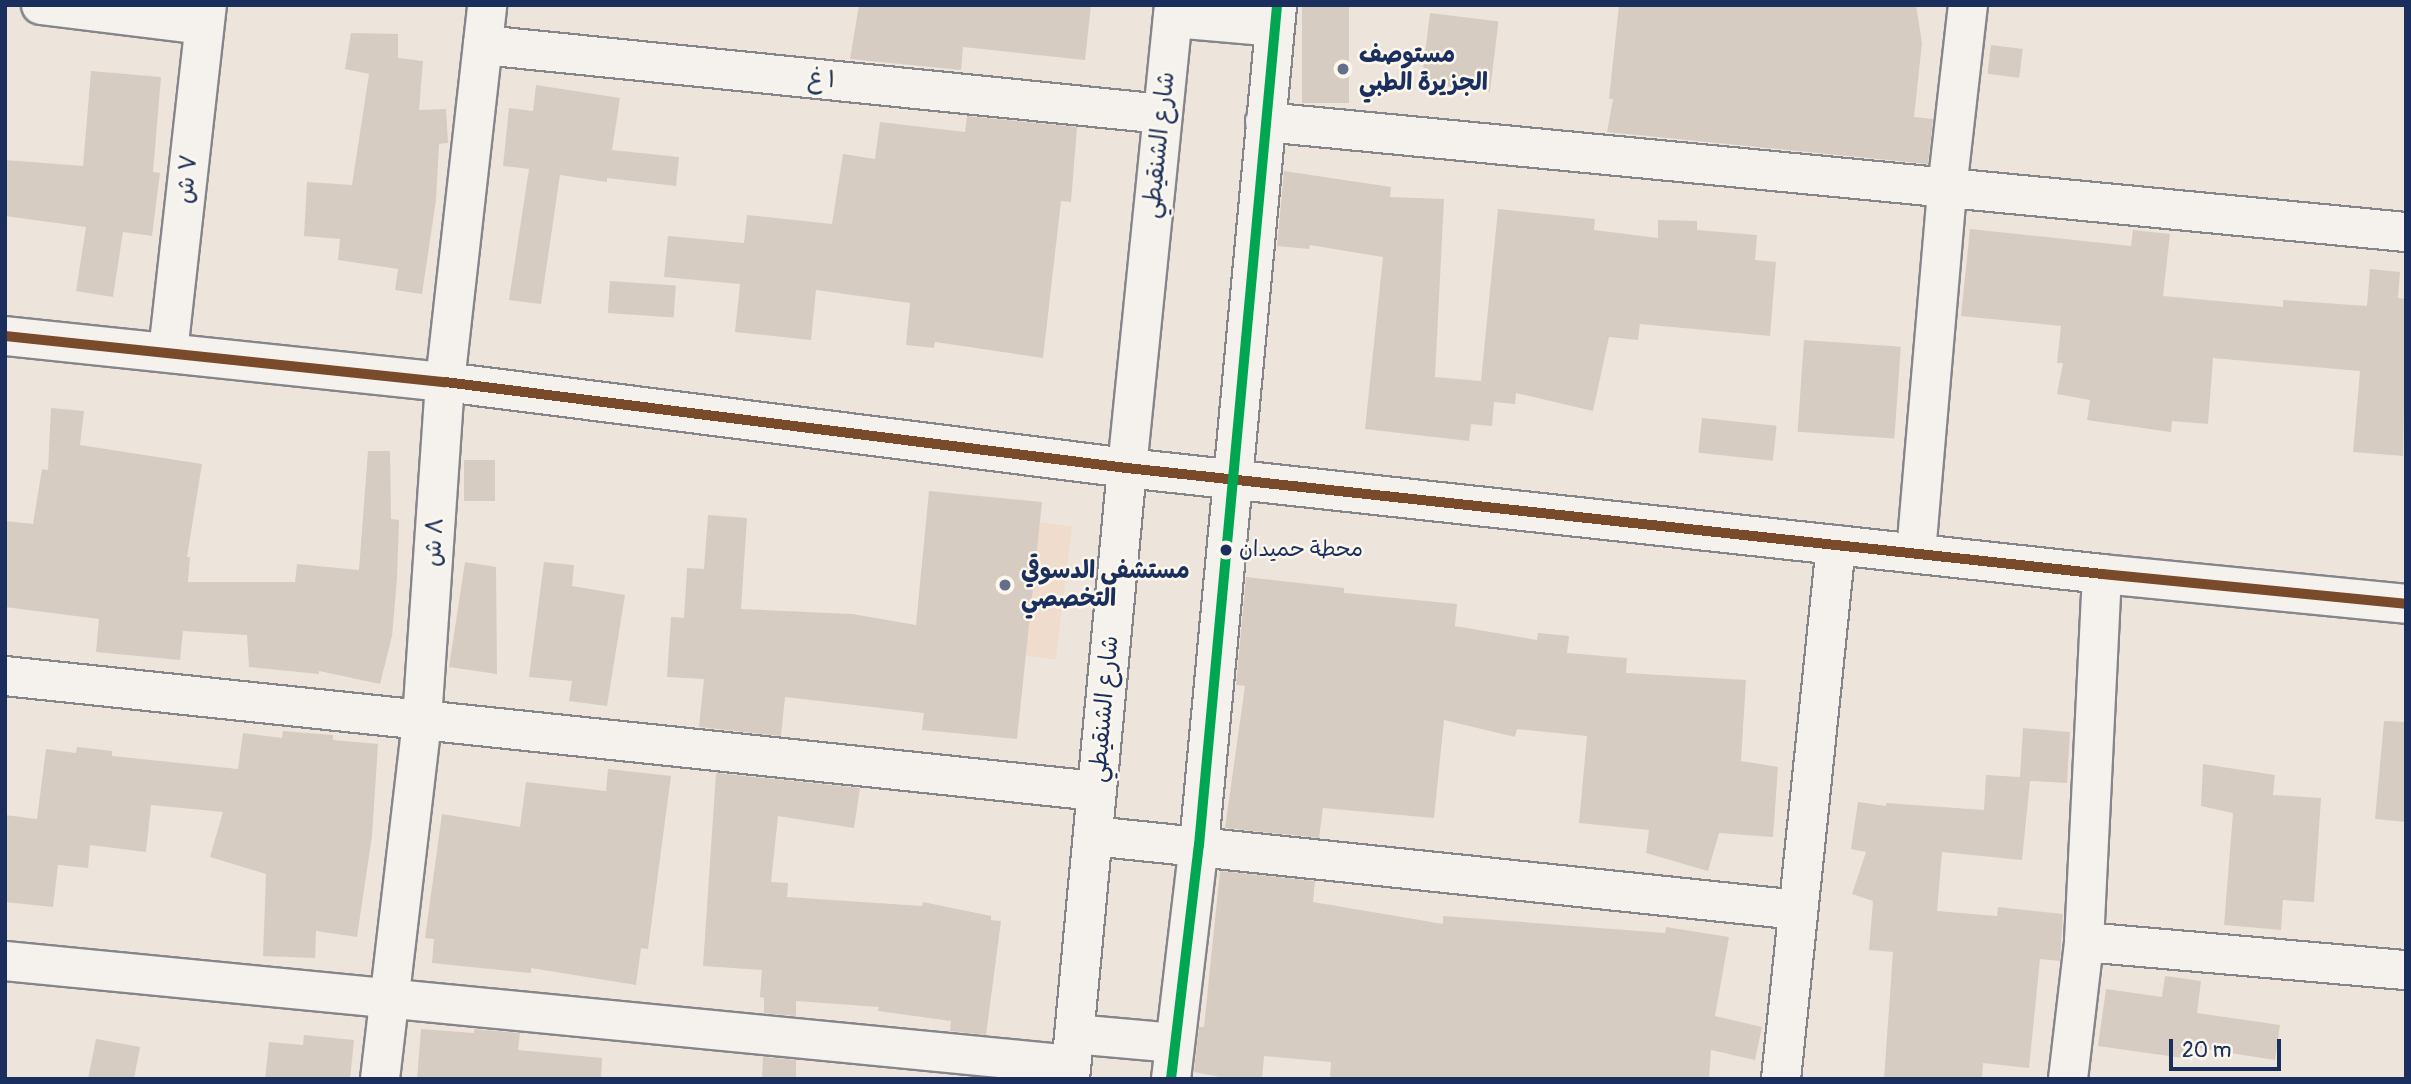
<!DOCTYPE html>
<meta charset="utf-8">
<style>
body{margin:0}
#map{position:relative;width:2411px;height:1084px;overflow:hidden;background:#ede4db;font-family:Pangolin,"Playpen Sans Arabic",sans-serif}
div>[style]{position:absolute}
.built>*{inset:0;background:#efdccd;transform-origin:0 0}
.building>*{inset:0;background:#d7ccc2;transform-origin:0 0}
.roads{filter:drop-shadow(2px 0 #86858a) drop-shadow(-2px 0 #86858a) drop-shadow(0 2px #86858a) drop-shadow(0 -2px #86858a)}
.minor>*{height:38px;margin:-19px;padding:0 19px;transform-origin:19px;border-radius:19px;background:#f5f2ee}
.bus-1>*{height:10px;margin:-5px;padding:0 5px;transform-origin:5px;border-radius:5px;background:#7a4b2a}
.bus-2>*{height:10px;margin:-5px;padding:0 5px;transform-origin:5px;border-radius:5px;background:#00a651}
.dots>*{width:19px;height:19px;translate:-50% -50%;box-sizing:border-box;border:4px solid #fbf7ec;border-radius:50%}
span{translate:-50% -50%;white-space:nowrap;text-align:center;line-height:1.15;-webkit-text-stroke:5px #fbf7ec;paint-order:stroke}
.bus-label{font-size:22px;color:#1b2f5e}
.left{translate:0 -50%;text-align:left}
.poi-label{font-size:24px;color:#1b2f5e;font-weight:700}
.street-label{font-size:24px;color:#1b2f5e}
.frame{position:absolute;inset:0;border:7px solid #1b2f5e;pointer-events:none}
.scale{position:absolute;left:2169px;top:1039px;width:112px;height:32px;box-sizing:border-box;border:4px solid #1b2f5e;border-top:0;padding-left:9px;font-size:21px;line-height:24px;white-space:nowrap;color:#1b2f5e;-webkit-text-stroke:5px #fbf7ec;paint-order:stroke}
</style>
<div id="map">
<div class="built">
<div style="left:954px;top:512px;width:119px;height:134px;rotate:7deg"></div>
</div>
<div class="building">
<div style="clip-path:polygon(859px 5px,1091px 5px,1085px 60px,963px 47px,961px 70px,850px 59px)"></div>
<div style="left:1302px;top:5px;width:47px;height:98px"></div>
<div style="clip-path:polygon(1619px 5px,1916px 5px,1922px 43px,1914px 117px,1933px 119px,1928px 164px,1607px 132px,1613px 99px,1609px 99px)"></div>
<div style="left:1430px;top:13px;width:69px;height:71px;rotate:7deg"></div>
<div style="clip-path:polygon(351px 33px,398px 34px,398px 58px,423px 61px,419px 110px,446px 109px,448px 143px,439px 144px,436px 200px,422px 294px,395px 290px,398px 269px,338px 260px,340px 239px,304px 236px,307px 182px,352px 185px,369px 74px,345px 69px)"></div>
<div style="left:1991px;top:45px;width:32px;height:29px;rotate:7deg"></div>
<div style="clip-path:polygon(91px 71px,161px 77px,153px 172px,160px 173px,152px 236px,123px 232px,113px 297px,76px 291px,86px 227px,5px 216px,5px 160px,83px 166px)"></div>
<div style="clip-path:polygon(536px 85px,620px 98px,612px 150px,679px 157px,676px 186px,607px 178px,607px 182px,560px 175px,541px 304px,509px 300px,529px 169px,503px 166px,509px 108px,533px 111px)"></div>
<div style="clip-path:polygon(967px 116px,1077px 127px,1071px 202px,1061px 201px,1043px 358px,935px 342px,934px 348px,906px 345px,910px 303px,816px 290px,811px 340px,735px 332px,740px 284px,664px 277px,668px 236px,744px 243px,747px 215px,832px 224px,843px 154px,875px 159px,880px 122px,965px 132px)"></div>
<div style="clip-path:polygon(1284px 171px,1391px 187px,1390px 197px,1444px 199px,1435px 377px,1481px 381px,1498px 209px,1595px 219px,1594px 230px,1658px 238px,1658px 220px,1697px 221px,1697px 230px,1757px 235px,1755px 260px,1776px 262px,1770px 336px,1640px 324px,1638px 340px,1609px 337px,1593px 411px,1516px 393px,1515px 404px,1494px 402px,1492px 426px,1471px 424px,1469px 441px,1365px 429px,1383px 257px,1310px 245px,1309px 249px,1277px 246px)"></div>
<div style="clip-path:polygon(1970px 229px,2131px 246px,2133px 230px,2170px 234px,2163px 296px,2283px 307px,2283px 300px,2367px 306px,2370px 269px,2400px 272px,2398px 298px,2406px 299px,2403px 456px,2353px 452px,2360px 371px,2213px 358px,2208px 424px,2172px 421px,2171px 432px,2087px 420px,2090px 400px,2057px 394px,2063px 363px,2057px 363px,2061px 326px,1961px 316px)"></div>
<div style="left:610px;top:281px;width:66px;height:32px;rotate:4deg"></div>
<div style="left:1804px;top:340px;width:97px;height:92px;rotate:4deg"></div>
<div style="clip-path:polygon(51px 408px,84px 411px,80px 445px,202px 464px,187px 557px,190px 557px,188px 582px,295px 582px,297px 564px,359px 570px,368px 451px,390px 451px,391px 519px,399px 520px,397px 579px,392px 636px,380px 684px,319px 671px,319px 674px,249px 667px,247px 635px,183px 631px,180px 660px,96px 652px,99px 619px,5px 607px,5px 521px,33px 524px,42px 469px,48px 470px)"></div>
<div style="left:1702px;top:418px;width:75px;height:35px;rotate:6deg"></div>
<div style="left:464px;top:460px;width:31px;height:41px"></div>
<div style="clip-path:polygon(929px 491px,1042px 502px,1017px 739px,922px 730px,924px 713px,785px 697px,781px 736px,699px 727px,704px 679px,667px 677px,671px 617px,684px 618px,687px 568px,704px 569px,708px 515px,747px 518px,741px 609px,852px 614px,916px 625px)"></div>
<div style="clip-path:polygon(465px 562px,496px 567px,497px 674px,449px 667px)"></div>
<div style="clip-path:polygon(544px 562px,574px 565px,572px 586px,625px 595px,607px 706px,569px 701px,572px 681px,529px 677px)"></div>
<div style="clip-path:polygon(1246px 577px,1344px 588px,1344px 593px,1457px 604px,1455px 626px,1537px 640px,1538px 633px,1569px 636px,1567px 653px,1627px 658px,1626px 673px,1746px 680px,1741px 761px,1778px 767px,1773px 837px,1719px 833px,1708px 871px,1646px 853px,1649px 830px,1579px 823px,1587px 736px,1517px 729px,1515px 737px,1444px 720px,1434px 818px,1323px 808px,1319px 838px,1225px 828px,1245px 686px,1236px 685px)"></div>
<div style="clip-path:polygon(2384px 721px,2406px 722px,2406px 822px,2375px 819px)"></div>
<div style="clip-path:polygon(2023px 728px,2070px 732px,2067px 783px,2030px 781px,2022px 860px,1942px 852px,1937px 911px,1997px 916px,1998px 907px,2063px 914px,2060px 961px,2040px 959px,2029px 1068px,1983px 1063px,1982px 1079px,1884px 1079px,1893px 952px,1869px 950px,1873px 901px,1852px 894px,1866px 852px,1851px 849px,1858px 802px,1886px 806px,1886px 803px,1984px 810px,1986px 775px,2020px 777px)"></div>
<div style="clip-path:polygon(283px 731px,333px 735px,333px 740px,378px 744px,372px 836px,357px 937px,316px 931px,315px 958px,263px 956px,266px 874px,210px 857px,223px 812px,151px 805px,146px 852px,90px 845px,88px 868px,58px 865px,53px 907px,5px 902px,5px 815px,37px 819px,46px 749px,76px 753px,77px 747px,112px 751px,112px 756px,238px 769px,243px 733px,282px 738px)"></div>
<div style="clip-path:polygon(2203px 764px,2275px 775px,2273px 795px,2321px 798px,2314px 902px,2283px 900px,2281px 930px,2224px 925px,2233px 813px,2201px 806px)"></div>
<div style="clip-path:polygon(608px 769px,671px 776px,648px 949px,641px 948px,636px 985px,531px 968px,531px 973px,432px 963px,434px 939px,425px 938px,442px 814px,520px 827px,526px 782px,606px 791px)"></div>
<div style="clip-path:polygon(716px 773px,860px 788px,854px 828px,778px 816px,771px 882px,788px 883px,787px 897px,922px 906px,923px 902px,991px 916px,991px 920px,1001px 921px,986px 1035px,950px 1031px,951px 1021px,878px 1011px,879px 1007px,796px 1001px,796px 1016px,764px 1013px,764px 998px,760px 997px,762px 970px,703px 966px)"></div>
<div style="clip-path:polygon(1220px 871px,1315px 881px,1313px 902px,1443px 924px,1443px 916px,1665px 933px,1666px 927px,1729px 937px,1715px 1016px,1762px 1027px,1755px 1060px,1711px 1050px,1709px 1079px,1330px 1079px,1331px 1062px,1264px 1056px,1262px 1079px,1230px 1079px,1194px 1072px,1199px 1027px,1204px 1027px)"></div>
<div style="clip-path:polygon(2165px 976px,2201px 981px,2197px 1013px,2280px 1025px,2275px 1060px,2192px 1047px,2190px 1059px,2098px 1046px,2106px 989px,2162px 997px)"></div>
<div style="clip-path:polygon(421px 1029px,474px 1033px,474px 1029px,520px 1033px,518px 1050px,602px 1058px,601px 1079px,417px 1079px)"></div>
<div style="clip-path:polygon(304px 1035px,354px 1040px,350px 1079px,265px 1079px,269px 1042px,303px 1045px)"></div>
<div style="clip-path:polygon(96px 1039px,140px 1047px,134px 1079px,88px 1079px)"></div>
<div style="clip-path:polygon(763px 1057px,796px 1060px,796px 1079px,762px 1079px)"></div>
</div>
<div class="roads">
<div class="minor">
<div style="left:41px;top:5px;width:164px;rotate:7deg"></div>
<div style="left:1173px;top:18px;width:102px;rotate:5deg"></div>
<div style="left:483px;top:45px;width:682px;rotate:5.8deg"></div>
<div style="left:1265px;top:122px;width:1146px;rotate:5.51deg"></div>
<div style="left:5px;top:336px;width:442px;rotate:6deg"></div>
<div style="left:445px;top:382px;width:687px;rotate:7.19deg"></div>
<div style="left:1127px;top:468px;width:981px;rotate:6.2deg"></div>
<div style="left:2102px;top:574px;width:305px;rotate:5.6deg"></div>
<div style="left:168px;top:352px;width:349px;rotate:-83.6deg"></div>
<div style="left:1916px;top:553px;width:365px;rotate:-85.1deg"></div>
<div style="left:1947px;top:189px;width:185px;rotate:-83.5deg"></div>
<div style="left:5px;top:676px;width:1097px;rotate:6.02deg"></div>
<div style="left:1093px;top:836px;width:709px;rotate:5.99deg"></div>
<div style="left:2084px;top:942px;width:323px;rotate:5deg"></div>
<div style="left:5px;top:961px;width:1071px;rotate:5.57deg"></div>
<div style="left:1074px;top:1034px;width:101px;rotate:5.1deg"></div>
<div style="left:380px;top:1079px;width:361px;rotate:-83.3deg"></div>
<div style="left:422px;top:720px;width:339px;rotate:-86.1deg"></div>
<div style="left:445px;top:382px;width:379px;rotate:-83.6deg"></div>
<div style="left:1070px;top:1079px;width:614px;rotate:-84.67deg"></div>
<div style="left:1127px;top:468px;width:465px;rotate:-84.2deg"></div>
<div style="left:1171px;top:1079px;width:236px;rotate:-83.2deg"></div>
<div style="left:1199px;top:845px;width:844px;rotate:-84.69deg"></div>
<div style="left:1781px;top:1079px;width:537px;rotate:-84.12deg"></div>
<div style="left:2068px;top:1079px;width:138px;rotate:-83.3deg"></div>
<div style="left:2084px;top:942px;width:368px;rotate:-87.2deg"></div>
</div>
</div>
<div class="bus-1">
<div style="left:5px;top:336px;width:442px;rotate:6deg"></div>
<div style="left:445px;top:382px;width:687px;rotate:7.19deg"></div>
<div style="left:1127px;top:468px;width:981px;rotate:6.2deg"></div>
<div style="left:2102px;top:574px;width:305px;rotate:5.6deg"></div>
</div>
<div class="bus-2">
<div style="left:1171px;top:1079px;width:236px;rotate:-83.2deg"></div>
<div style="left:1199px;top:845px;width:844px;rotate:-84.69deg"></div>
</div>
<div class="dots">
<div style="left:1343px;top:69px;background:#646e8a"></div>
<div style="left:1226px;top:550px;background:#1b2f5e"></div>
<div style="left:1005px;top:585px;background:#646e8a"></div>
</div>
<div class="bus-label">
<span class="left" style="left:1239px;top:550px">محطة حميدان</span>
</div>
<div class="poi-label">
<span class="left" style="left:1359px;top:69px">مستوصف<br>الجزيرة الطبي</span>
<span class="left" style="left:1021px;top:585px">مستشفى الدسوقي<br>التخصصي</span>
</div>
<div class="street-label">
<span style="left:822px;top:79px;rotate:6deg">١ غ</span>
<span style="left:1159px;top:145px;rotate:-84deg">شارع الشنقيطي</span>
<span style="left:187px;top:179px;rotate:-84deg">٧ ش</span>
<span style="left:434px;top:542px;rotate:-86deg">٨ ش</span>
<span style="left:1104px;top:709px;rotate:-85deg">شارع الشنقيطي</span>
</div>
<div class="frame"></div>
<div class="scale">20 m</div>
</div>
